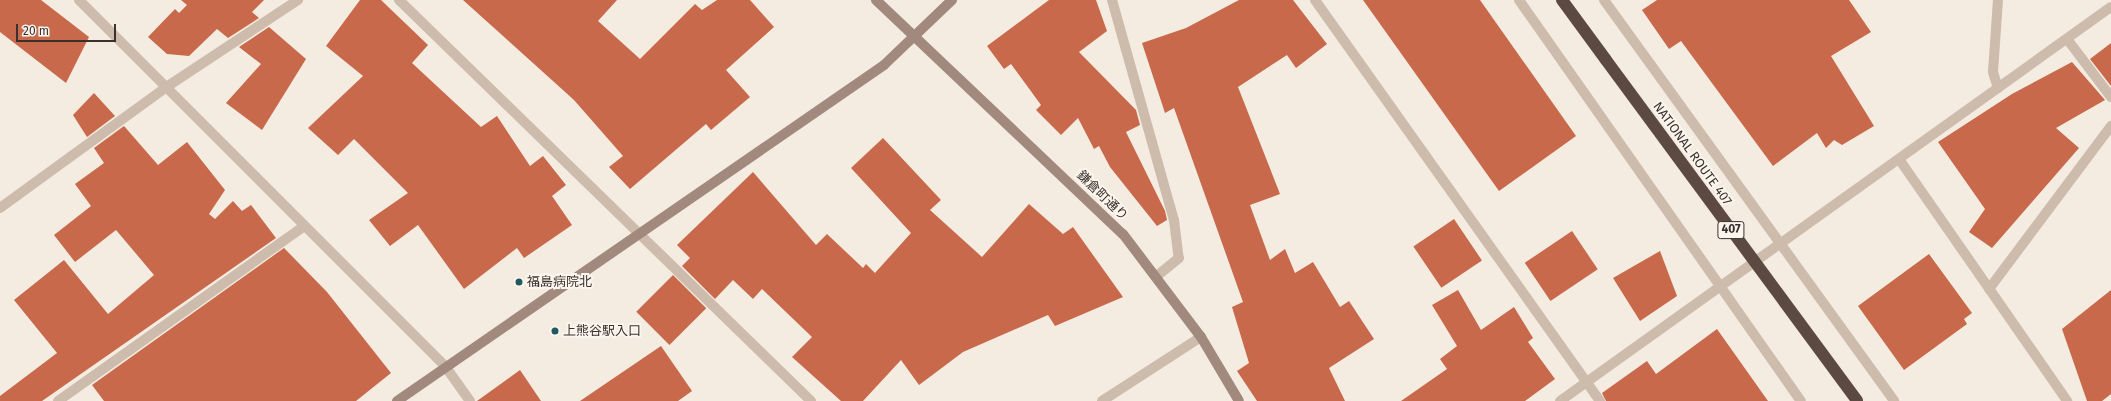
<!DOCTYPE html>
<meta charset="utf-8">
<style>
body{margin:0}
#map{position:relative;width:2111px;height:401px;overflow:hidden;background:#f4ebe1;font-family:"Fira Sans","Noto Sans JP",sans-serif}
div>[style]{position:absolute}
.building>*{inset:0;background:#c8694b;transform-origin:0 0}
.street>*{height:10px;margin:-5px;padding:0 5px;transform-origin:5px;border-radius:5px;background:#cdbbac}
.secondary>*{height:10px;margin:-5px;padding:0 5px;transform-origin:5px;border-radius:5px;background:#a18a7d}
.highway>*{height:12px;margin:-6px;padding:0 6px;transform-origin:6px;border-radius:6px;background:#5c4a42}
.highway-bridge>*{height:12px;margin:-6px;padding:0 6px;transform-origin:6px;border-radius:6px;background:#5c4a42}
.dots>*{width:11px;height:11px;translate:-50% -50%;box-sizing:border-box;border:2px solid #fbf5ee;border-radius:50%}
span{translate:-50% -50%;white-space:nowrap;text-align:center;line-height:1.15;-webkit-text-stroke:4px #fbf5ee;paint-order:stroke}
.shield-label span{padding:1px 3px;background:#fbf5ee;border:1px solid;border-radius:3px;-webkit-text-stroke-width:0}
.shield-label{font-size:12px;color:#3b302b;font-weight:700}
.street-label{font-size:13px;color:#3b302b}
.poi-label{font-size:13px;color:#3b302b}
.left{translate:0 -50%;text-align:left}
.scale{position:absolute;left:16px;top:24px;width:100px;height:18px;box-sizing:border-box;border:2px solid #3b302b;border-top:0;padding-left:5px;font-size:12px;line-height:14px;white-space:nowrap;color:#3b302b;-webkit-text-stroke:3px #fbf5ee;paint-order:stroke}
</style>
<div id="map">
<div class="building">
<div style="clip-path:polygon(0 0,41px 0,89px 37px,66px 83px,0 32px)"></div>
<div style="clip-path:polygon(181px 0,264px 0,252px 12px,259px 18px,228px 38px,217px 29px,189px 56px,167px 54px,148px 37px,175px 9px,179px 13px,187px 5px)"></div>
<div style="clip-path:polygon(360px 0,381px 0,428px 45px,412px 63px,481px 127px,497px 116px,530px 166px,543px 156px,566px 185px,552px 196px,572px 225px,524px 258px,517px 248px,464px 289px,418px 225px,390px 246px,369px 220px,408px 193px,354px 139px,338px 155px,308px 128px,363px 76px,326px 46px)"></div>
<div style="clip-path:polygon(463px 0,617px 0,598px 21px,640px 59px,695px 4px,702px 10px,717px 0,750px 0,774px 27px,726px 70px,750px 97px,711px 130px,706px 124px,630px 189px,609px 167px,623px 156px,574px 100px)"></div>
<div style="clip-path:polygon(1049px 0,1096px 0,1107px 31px,1079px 52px,1136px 110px,1140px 125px,1126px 132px,1165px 211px,1167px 220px,1157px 226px,1110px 167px,1099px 146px,1094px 149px,1078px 118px,1061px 135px,1036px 110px,1041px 105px,1011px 64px,1004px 69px,987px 46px)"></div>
<div style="clip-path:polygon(1239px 0,1293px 0,1327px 44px,1296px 68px,1287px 55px,1238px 87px,1280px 194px,1250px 205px,1270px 260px,1285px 249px,1295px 273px,1313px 262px,1340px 307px,1349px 301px,1374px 339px,1329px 368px,1345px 401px,1257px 401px,1237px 371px,1249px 363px,1232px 307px,1243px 302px,1174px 108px,1165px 113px,1142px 43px,1186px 28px)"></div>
<div style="clip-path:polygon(1363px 0,1480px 0,1576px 136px,1499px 191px)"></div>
<div style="clip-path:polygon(1657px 0,1849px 0,1871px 32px,1831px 56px,1874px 126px,1842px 145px,1834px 140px,1826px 148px,1817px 133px,1773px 166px,1681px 41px,1669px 49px,1642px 10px)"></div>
<div style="clip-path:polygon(269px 27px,306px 59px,262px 130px,226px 103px,261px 64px,239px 47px)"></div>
<div style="clip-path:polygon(2111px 43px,2111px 86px,2090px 59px)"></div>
<div style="clip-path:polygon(2072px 62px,2105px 100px,2056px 128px,2079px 148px,1992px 248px,1969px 232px,1985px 209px,1938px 142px,2012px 94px)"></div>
<div style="clip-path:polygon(94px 93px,115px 116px,87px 137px,73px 115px)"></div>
<div style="clip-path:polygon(124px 126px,158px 165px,187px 142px,225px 190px,209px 214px,215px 219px,233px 201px,242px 211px,251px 205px,276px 238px,42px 401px,0 401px,0 396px,57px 353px,14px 300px,64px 260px,108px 314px,154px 275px,116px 230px,75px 262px,54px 235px,91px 206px,75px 184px,104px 163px,94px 148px)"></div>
<div style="clip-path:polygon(883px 138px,941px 200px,930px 210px,982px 257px,1029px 204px,1063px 234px,1073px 227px,1123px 297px,1055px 326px,1048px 315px,963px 352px,919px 385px,901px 360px,863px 401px,841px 401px,792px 357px,812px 337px,762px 289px,753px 299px,733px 280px,715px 299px,682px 266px,690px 258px,677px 245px,753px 172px,816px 245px,827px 234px,863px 268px,866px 264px,875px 273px,911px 233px,851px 168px)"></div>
<div style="left:1454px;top:219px;width:50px;height:49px;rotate:56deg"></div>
<div style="left:1572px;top:231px;width:46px;height:57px;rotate:56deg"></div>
<div style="clip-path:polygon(284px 248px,327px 292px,391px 373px,356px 401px,104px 401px,92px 385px)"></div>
<div style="clip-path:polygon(1660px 251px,1677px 296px,1640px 321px,1613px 278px)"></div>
<div style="clip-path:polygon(1929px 254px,1972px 313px,1964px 319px,1967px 324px,1904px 370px,1858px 306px)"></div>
<div style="left:673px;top:275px;width:47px;height:52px;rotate:45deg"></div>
<div style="clip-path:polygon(1458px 290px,1481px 330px,1514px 307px,1533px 338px,1528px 342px,1555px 379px,1525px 401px,1401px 401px,1447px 369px,1440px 359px,1457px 346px,1432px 305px)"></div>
<div style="clip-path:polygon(2111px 290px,2111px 394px,2102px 401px,2087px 401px,2062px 329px)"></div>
<div style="clip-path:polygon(1717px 329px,1768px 401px,1606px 401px,1602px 393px,1647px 361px,1656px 374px)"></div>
<div style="clip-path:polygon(661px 346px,692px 391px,678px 401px,580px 401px)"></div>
<div style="clip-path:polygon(520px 370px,541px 401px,477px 401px)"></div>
</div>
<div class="street">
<div style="left:79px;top:0;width:518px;rotate:45deg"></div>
<div style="left:445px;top:366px;width:43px;rotate:54.5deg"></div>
<div style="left:399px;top:0;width:575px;rotate:44.22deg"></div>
<div style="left:1112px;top:0;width:229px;rotate:74.3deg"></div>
<div style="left:1174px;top:220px;width:38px;rotate:83deg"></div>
<div style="left:1179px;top:258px;width:27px;rotate:141deg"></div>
<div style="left:1315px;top:0;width:492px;rotate:54.6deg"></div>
<div style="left:1519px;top:0;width:490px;rotate:54.9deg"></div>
<div style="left:1604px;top:0;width:495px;rotate:54.1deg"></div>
<div style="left:1998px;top:0;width:72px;rotate:94deg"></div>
<div style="left:1993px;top:72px;width:17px;rotate:73deg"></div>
<div style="left:2067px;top:39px;width:73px;rotate:52.8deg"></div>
<div style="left:1899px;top:159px;width:295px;rotate:55.2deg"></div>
<div style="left:0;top:208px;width:208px;rotate:-36deg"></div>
<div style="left:168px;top:86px;width:156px;rotate:-33.5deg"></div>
<div style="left:1989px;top:289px;width:204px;rotate:-53.2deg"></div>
<div style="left:58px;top:401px;width:302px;rotate:-35.4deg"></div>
<div style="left:1102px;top:401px;width:118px;rotate:-32.9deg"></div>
<div style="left:1560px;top:401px;width:677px;rotate:-35.57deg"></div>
</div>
<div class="secondary">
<div style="left:876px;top:0;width:340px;rotate:43.5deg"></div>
<div style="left:1123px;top:234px;width:129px;rotate:52.9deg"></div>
<div style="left:1201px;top:337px;width:74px;rotate:59.3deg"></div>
<div style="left:397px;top:401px;width:592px;rotate:-34.6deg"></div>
<div style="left:884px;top:65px;width:94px;rotate:-43.7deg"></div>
</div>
<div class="highway">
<div style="left:1562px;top:0;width:74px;rotate:53.7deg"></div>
</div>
<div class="highway-bridge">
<div style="left:1606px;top:60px;width:423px;rotate:53.6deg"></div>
</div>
<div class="dots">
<div style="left:519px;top:282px;background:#1f5a5e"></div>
<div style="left:555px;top:331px;background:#1f5a5e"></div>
</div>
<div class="shield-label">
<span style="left:1731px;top:230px">407</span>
</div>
<div class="street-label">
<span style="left:1692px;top:154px;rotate:54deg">NATIONAL ROUTE 407</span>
<span style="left:1102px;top:196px;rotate:44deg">鎌倉町通り</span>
</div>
<div class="poi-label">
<span class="left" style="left:527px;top:282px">福島病院北</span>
<span class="left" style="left:563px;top:331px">上熊谷駅入口</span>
</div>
<div class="scale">20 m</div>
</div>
